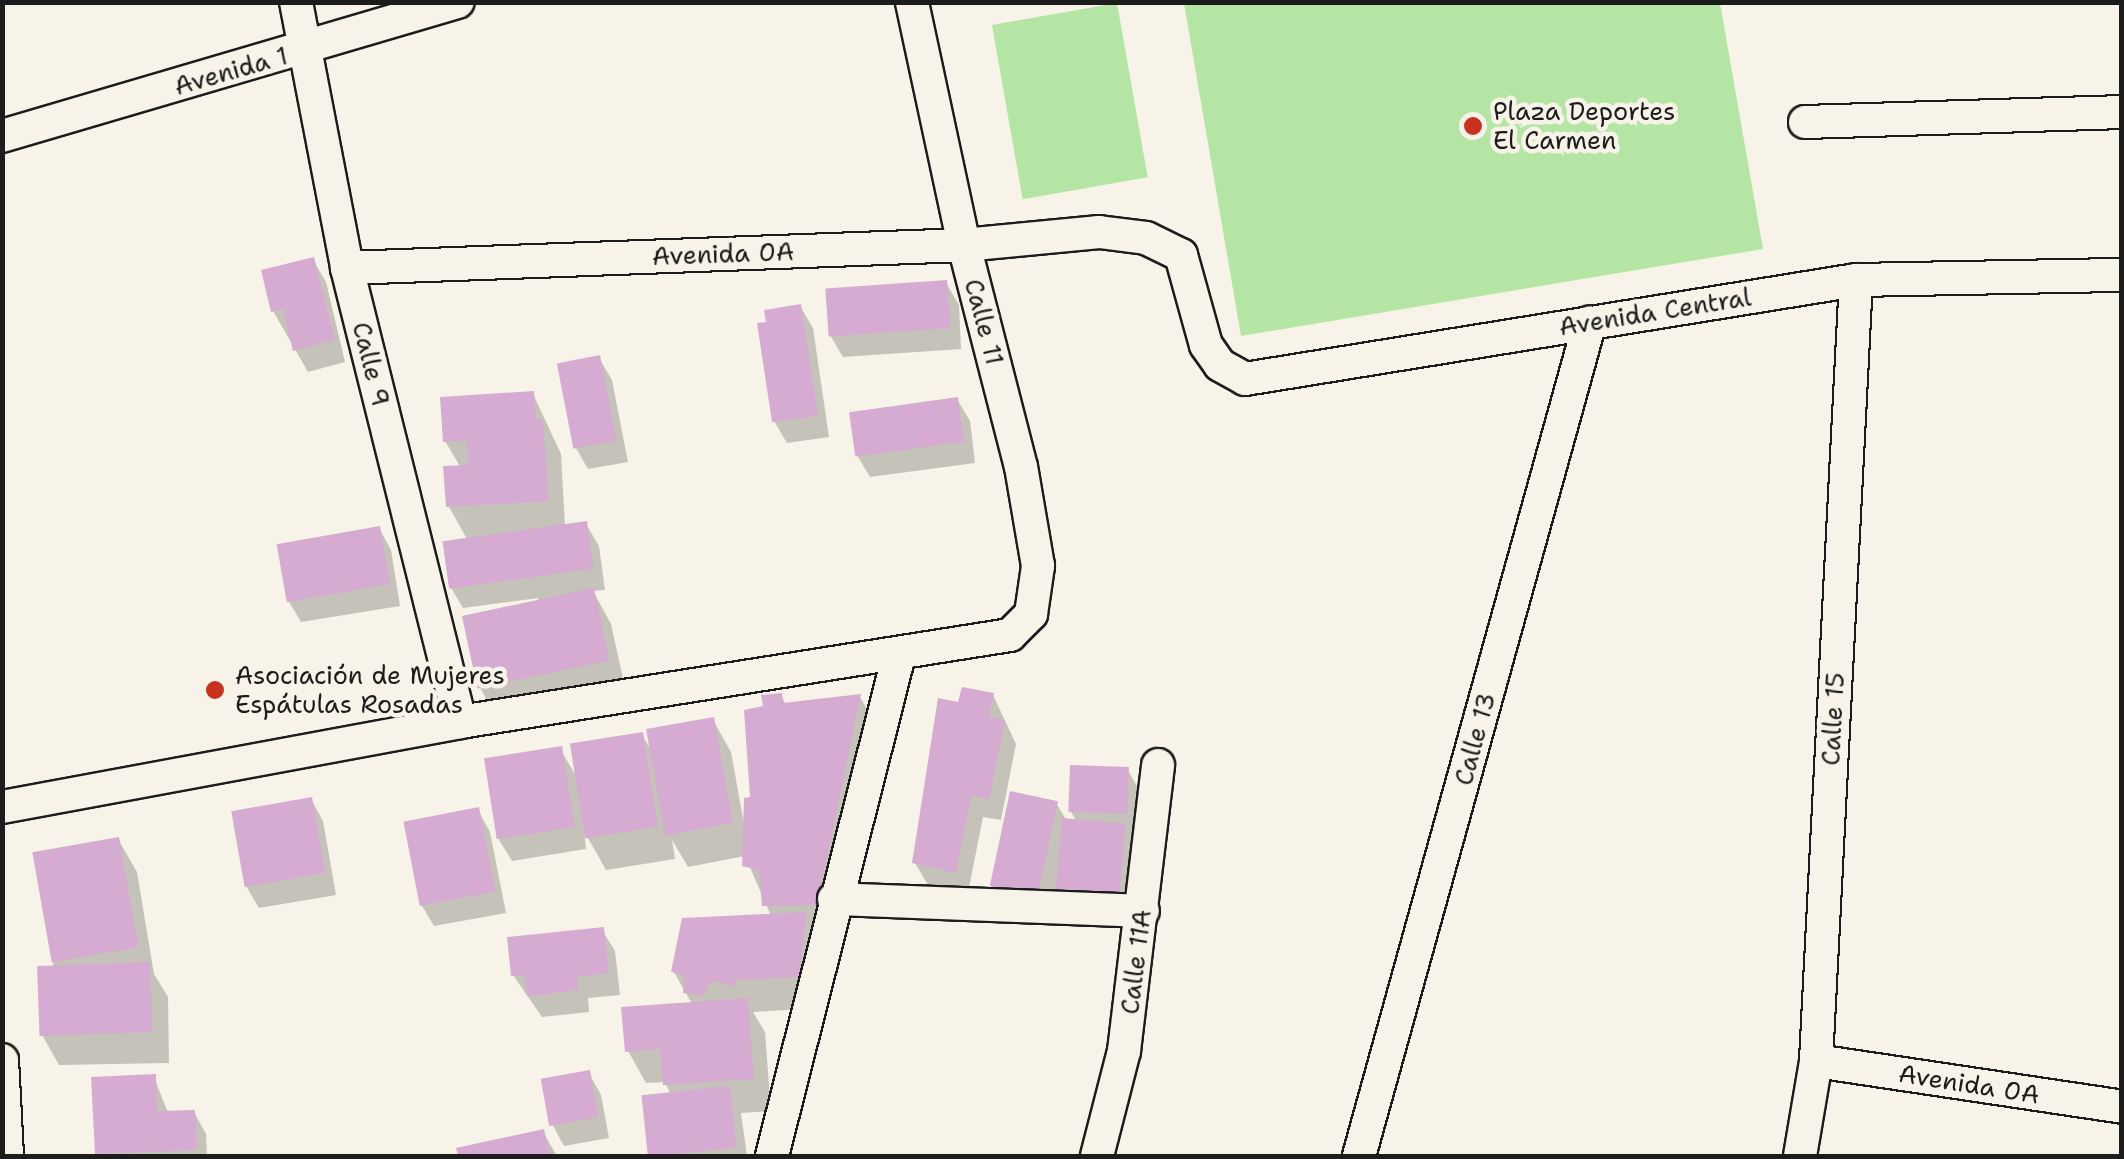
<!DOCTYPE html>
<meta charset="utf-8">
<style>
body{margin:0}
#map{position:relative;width:2124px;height:1159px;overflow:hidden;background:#f7f3e8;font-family:"Shantell Sans",sans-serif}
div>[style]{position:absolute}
.green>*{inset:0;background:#b5e5a4;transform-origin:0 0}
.shadow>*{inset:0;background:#0003}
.building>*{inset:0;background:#d6abd1;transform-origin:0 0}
.roads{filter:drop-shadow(2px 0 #1c1c1c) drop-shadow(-2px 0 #1c1c1c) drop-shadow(0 2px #1c1c1c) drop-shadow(0 -2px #1c1c1c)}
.street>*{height:32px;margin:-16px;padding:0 16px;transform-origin:16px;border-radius:16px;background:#f7f3e8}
.dots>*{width:28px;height:28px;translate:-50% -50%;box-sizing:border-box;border:5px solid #f7f3e8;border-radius:50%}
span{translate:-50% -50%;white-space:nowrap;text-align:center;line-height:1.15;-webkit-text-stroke:9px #f7f3e8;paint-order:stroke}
.street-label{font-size:25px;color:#1c1c1c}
.poi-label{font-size:25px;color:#1c1c1c}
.left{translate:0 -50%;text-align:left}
.frame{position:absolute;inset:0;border:5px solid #1c1c1c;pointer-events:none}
</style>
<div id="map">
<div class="green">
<div style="left:1117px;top:3px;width:177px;height:127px;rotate:80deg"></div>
<div style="clip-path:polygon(1184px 3px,1720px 3px,1763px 249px,1241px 336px)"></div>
</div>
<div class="shadow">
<div style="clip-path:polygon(313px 260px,326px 282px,345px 362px,308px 372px,273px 311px)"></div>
<div style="clip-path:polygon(946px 283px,959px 305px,961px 349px,843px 357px,830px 335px)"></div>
<div style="clip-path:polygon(800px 306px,813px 328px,829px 437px,787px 443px,774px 421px)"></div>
<div style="clip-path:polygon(599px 358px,612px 380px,628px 462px,588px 469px,576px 448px)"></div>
<div style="clip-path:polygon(533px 394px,561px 454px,565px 526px,586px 524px,599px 546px,605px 590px,593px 591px,611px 624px,626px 692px,498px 719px,479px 686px,539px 598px,463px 608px,450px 586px,467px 539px,449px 507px,461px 468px,445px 441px)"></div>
<div style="clip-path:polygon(957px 399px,970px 421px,975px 463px,870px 477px,857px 455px)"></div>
<div style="clip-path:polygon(379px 528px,391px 550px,400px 606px,301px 622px,288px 600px)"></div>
<div style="clip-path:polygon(781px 695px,786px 705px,860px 697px,878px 728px,816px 1008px,753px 1012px,765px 1032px,771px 1111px,741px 1113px,747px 1156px,652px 1156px,645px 1099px,671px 1095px,665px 1082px,646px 1083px,628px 1051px,692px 1004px,674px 972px,771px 916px,745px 856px,688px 867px,672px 840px,675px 859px,606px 870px,584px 831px,586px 849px,512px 861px,499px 840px,560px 749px,578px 779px,642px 735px,653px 753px,713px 720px,731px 752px,746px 835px,765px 708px)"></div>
<div style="clip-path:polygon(993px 695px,1016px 744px,1001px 820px,983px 817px,968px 893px,928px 885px,915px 863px,960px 705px)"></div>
<div style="clip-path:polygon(1128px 770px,1140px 792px,1138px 835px,1130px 835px,1138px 848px,1131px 920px,1056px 889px,1050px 917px,1006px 908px,993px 886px,1056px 803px,1067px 821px,1077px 822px,1071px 812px)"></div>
<div style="clip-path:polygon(311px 799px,323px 821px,336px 895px,259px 908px,246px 886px)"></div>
<div style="clip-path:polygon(478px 810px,490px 832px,506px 913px,434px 926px,421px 904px)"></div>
<div style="clip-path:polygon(118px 839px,137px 872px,154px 974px,168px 997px,169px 1063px,59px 1065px,41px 1033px,54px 960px)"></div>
<div style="clip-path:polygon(602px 930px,615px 951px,620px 995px,588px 998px,589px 1012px,542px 1017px,513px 975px)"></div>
<div style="clip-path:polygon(589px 1073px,601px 1095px,609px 1138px,564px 1146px,552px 1124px)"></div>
<div style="clip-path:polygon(154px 1077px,168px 1113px,194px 1112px,206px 1134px,207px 1156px,99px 1156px)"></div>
<div style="clip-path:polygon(543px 1132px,557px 1156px,460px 1156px,459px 1150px)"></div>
</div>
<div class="building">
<div style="clip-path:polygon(314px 257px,335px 340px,293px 351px,283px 309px,271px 312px,261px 270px)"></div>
<div style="left:947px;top:280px;width:48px;height:122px;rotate:86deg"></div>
<div style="clip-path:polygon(801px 304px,818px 416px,772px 422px,757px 323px,766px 322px,764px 310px)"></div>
<div style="left:600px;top:355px;width:87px;height:44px;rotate:79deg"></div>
<div style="clip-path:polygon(534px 391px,536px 419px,543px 419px,549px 501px,446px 507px,443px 466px,468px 465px,467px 441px,443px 442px,440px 397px)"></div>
<div style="left:958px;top:397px;width:45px;height:110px;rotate:82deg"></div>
<div style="left:587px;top:521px;width:48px;height:146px;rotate:82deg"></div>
<div style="left:380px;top:526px;width:59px;height:105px;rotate:80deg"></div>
<div style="left:594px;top:588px;width:74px;height:135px;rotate:78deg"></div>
<div style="clip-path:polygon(962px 687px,994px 693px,989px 717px,1005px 720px,989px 799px,971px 796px,956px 873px,912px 863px,938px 698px,958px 702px)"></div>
<div style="clip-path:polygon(782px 693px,783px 703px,861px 694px,817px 905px,762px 906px,759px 870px,742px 866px,744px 798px,750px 797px,744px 710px,763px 706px,761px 695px)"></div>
<div style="left:714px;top:717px;width:108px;height:69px;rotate:80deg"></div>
<div style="left:643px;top:732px;width:96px;height:74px;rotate:81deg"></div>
<div style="left:562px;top:746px;width:82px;height:79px;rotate:81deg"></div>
<div style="left:1070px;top:765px;width:59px;height:47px;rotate:2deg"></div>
<div style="left:1010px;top:791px;width:49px;height:97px;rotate:12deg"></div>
<div style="left:312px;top:797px;width:77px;height:82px;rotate:80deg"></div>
<div style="left:479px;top:807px;width:86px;height:77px;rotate:79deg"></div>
<div style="left:1062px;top:818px;width:64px;height:76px;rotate:5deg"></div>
<div style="left:119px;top:837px;width:112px;height:88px;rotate:80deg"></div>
<div style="clip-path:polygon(807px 912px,799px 977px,737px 980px,735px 986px,710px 981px,704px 996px,683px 993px,684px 975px,671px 972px,682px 918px)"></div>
<div style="clip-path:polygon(604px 927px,609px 973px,577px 977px,578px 990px,527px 996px,524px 975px,511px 976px,507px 937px)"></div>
<div style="left:150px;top:962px;width:70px;height:113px;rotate:88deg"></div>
<div style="clip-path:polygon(748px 998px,754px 1079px,663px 1085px,660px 1049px,625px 1052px,621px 1007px)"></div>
<div style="left:590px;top:1070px;width:48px;height:50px;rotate:80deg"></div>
<div style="clip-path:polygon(156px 1074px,157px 1111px,195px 1110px,197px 1150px,95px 1154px,91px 1077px)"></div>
<div style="left:730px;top:1086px;width:62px;height:89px;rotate:84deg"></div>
<div style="clip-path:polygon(544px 1129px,550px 1156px,458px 1156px,456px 1148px)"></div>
</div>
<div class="roads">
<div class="street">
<div style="left:296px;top:2px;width:271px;rotate:79.1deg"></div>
<div style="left:347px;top:268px;width:468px;rotate:76deg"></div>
<div style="left:1805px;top:122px;width:317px;rotate:-1.8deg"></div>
<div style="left:2px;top:136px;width:475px;rotate:-16.4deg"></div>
<div style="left:347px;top:268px;width:617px;rotate:-2.13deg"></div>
<div style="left:964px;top:245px;width:136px;rotate:-5.5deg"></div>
<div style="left:1099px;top:232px;width:47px;rotate:7.3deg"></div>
<div style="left:1146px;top:238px;width:39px;rotate:26deg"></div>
<div style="left:1181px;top:255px;width:93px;rotate:74.5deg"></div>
<div style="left:1206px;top:345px;width:24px;rotate:55deg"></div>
<div style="left:1220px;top:365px;width:29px;rotate:29deg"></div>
<div style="left:1245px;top:379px;width:619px;rotate:-9.2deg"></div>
<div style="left:1856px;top:280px;width:266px;rotate:-1.1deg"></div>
<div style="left:2px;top:807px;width:466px;rotate:-10.5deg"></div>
<div style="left:460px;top:722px;width:557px;rotate:-8.99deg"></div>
<div style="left:1010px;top:635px;width:30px;rotate:-45deg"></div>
<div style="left:1031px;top:614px;width:49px;rotate:-81.7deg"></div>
<div style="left:1038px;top:566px;width:100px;rotate:-99.7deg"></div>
<div style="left:1021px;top:467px;width:229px;rotate:-104.4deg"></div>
<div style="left:964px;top:245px;width:249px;rotate:-102.1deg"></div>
<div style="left:834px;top:899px;width:309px;rotate:2.2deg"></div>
<div style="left:2px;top:1060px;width:96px;rotate:87deg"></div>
<div style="left:1816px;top:1061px;width:309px;rotate:8.5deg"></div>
<div style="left:772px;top:1156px;width:517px;rotate:-75.78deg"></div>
<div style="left:1097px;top:1156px;width:108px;rotate:-75.6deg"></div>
<div style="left:1124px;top:1051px;width:288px;rotate:-83.2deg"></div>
<div style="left:1359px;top:1156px;width:865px;rotate:-74.52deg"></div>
<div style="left:1800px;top:1156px;width:96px;rotate:-80.4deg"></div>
<div style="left:1816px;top:1061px;width:782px;rotate:-87.07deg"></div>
</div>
</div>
<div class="dots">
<div style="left:1473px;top:126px;background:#c8321e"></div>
<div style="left:215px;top:690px;background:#c8321e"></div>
</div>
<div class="street-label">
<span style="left:231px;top:71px;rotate:-16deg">Avenida 1</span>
<span style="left:723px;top:254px;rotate:-2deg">Avenida 0A</span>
<span style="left:1655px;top:312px;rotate:-9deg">Avenida Central</span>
<span style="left:984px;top:322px;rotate:75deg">Calle 11</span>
<span style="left:371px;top:364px;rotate:76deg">Calle 9</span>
<span style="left:1833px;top:719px;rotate:-87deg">Calle 15</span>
<span style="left:1475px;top:739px;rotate:-75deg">Calle 13</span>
<span style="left:1136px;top:962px;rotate:-83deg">Calle 11A</span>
<span style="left:1969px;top:1084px;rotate:9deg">Avenida 0A</span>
</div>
<div class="poi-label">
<span class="left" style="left:1493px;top:126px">Plaza Deportes<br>El Carmen</span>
<span class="left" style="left:235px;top:690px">Asociación de Mujeres<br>Espátulas Rosadas</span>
</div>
<div class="frame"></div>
</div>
